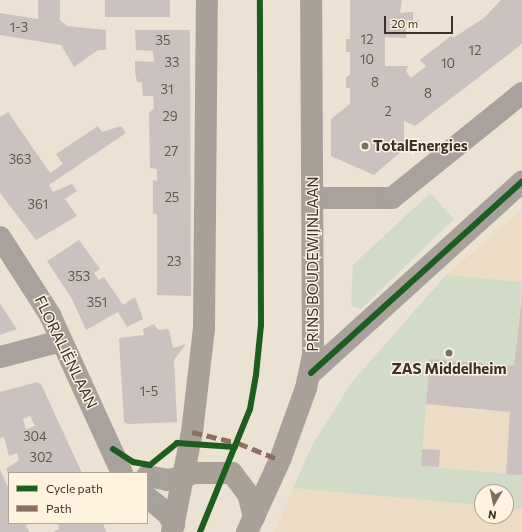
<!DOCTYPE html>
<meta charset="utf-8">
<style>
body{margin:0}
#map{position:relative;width:522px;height:532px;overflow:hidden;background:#ebe2d4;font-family:Commissioner,sans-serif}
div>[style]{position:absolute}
.built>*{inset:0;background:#ecdcc5}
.green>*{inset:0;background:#d1dbc7}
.building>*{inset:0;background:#cbc2bf;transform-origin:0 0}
.minor>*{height:22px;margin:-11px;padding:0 11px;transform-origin:11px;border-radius:11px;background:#a9a19c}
.secondary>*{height:22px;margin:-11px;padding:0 11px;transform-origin:11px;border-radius:11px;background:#a9a198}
.quiet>*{height:5px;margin-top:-2.5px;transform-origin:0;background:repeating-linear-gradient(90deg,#8d6e63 0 10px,transparent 0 15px)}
.cycleway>*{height:6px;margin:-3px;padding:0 3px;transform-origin:3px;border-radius:3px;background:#1b5e20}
.dots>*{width:11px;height:11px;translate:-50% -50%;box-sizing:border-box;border:2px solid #fff2de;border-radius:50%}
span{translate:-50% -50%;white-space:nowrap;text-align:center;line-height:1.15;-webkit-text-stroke:3px #fff2de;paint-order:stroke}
.number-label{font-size:13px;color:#5d564e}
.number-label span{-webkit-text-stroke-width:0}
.poi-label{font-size:15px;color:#383229;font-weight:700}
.left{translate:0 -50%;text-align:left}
.street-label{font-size:15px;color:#383229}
.legend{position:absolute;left:8px;top:472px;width:140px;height:52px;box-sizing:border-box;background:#fff2de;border:1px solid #afa596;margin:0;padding:5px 7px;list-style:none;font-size:12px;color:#383229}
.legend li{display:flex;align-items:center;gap:8px;height:20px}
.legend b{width:20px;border:1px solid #afa596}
.north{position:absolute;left:474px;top:484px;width:40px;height:40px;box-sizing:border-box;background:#fff2de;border:1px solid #afa596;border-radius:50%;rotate:189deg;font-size:11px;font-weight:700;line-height:16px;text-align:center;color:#383229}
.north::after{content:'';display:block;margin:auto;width:14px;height:18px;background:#777065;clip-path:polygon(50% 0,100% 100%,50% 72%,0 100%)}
.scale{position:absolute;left:384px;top:16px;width:69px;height:18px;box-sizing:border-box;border:2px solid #383229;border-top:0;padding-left:5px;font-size:12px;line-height:14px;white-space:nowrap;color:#383229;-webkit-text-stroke:3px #fff2de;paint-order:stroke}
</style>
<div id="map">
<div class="built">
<div style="clip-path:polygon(evenodd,522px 210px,522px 532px,274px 532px,313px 444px,352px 382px,446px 275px,522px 210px,482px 492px,506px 492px,506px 516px,482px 516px,482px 492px)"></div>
</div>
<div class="green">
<div style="clip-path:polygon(430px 193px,454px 219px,361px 309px,351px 306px,353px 265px)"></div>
<div style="clip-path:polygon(446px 275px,522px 282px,514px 366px,430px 359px,421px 466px,522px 475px,522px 509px,506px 508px,506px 492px,482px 492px,482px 505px,293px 488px,313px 444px,352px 382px)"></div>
</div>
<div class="building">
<div style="clip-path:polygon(38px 0,60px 0,60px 20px,67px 26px,106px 30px,106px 50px,98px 50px,74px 67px,61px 45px,0 35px,0 13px,38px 19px)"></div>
<div style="left:105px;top:0;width:65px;height:17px"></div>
<div style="clip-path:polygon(350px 0,402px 0,400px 13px,413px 12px,413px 20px,419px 20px,418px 25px,406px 25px,406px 38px,385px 37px,385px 66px,408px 66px,406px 71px,411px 78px,426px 66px,420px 60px,451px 36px,453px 38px,484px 18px,501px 0,522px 0,522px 44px,415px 126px,404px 121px,404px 149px,374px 175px,331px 156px,331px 119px,350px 104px,350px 88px,346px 88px,346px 77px,350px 75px,350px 52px,346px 52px,346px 39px,350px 39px)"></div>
<div style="clip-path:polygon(135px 30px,190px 30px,191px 296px,157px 295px,157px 214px,153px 214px,153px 180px,157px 181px,157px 169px,150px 168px,149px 113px,154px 108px,153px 96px,143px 96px,142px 82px,137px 82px,135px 72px,135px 61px,154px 62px,153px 51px,136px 50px)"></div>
<div style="clip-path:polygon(8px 112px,50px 173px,63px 164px,56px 154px,98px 126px,102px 132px,121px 126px,126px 133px,49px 185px,53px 192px,72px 184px,77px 191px,65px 199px,77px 216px,36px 240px,0 193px,0 117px)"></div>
<div style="clip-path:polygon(79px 240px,100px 269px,94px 273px,99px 280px,104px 277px,123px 305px,135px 297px,143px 319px,127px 327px,118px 312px,86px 330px,72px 299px,47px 261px)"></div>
<div style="clip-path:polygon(522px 295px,522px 475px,506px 474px,510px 412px,426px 404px,430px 359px,514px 366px)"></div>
<div style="clip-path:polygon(0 304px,17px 329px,0 335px)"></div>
<div style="clip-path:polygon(154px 324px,158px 330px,169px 329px,173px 348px,186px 344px,174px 360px,177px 422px,128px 424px,124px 422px,119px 338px,144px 335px,143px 329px)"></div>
<div style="clip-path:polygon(evenodd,37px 382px,41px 384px,82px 473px,19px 472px,9px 473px,9px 476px,6px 469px,19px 460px,17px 453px,9px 456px,4px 437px,0 438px,0 392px,37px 382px,30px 416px,35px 426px,26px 429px,23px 419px,30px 416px)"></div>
<div style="left:422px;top:449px;width:18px;height:17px;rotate:3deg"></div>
<div style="clip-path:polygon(0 470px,9px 489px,9px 523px,25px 523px,29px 532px,0 532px)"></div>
<div style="clip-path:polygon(58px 523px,103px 523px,106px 532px,53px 532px,59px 529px)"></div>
</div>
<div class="minor">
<div style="left:314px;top:198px;width:78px"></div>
<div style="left:392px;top:198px;width:167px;rotate:-38.9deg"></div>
<div style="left:0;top:237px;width:93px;rotate:57.3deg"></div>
<div style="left:50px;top:315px;width:174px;rotate:65.5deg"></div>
<div style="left:0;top:357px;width:63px;rotate:-14.7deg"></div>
<div style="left:311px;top:373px;width:285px;rotate:-42.2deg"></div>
<div style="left:147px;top:476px;width:20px;rotate:11deg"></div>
<div style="left:167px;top:480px;width:16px;rotate:-11deg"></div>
<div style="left:147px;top:497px;width:26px;rotate:39deg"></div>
<div style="left:167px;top:513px;width:14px;rotate:60deg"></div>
</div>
<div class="secondary">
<div style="left:183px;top:477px;width:12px;rotate:-20deg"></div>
<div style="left:194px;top:473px;width:38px"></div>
<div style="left:232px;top:473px;width:26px;rotate:53deg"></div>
<div style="left:248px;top:494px;width:24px;rotate:75deg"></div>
<div style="left:172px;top:532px;width:102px;rotate:-78.7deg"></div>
<div style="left:192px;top:432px;width:104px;rotate:-83.4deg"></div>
<div style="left:204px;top:329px;width:329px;rotate:-89.5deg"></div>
<div style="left:247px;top:532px;width:79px;rotate:-65.4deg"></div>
<div style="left:280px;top:460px;width:77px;rotate:-70.1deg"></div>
<div style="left:306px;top:388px;width:33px;rotate:-78deg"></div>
<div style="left:313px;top:356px;width:356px;rotate:-90.3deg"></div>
</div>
<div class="quiet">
<div style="left:192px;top:432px;width:47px;rotate:13.4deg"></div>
<div style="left:238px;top:443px;width:45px;rotate:22deg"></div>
</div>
<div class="cycleway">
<div style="left:311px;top:373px;width:285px;rotate:-42.2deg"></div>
<div style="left:113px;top:449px;width:24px;rotate:33deg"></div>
<div style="left:133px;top:462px;width:17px;rotate:10deg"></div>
<div style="left:150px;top:465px;width:35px;rotate:-39deg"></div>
<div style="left:177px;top:443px;width:58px;rotate:3.9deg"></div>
<div style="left:200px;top:532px;width:133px;rotate:-67.9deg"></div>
<div style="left:250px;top:409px;width:35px;rotate:-80deg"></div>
<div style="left:256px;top:375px;width:50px;rotate:-84.3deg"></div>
<div style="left:261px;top:325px;width:325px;rotate:-90.2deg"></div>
</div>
<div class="dots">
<div style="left:365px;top:146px;background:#777065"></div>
<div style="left:449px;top:353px;background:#777065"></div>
</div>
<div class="number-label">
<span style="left:19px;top:27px">1-3</span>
<span style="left:367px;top:39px">12</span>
<span style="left:163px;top:40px">35</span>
<span style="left:475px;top:50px">12</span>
<span style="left:367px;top:59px">10</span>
<span style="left:172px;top:62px">33</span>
<span style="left:448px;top:63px">10</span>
<span style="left:375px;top:82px">8</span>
<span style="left:167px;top:89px">31</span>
<span style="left:428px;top:93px">8</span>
<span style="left:388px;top:111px">2</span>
<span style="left:170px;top:116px">29</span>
<span style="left:171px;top:151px">27</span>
<span style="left:20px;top:159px">363</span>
<span style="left:172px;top:197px">25</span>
<span style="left:38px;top:204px">361</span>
<span style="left:174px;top:261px">23</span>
<span style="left:79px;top:276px">353</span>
<span style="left:97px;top:302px">351</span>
<span style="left:149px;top:391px">1-5</span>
<span style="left:35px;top:436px">304</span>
<span style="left:41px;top:457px">302</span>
</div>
<div class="poi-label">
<span class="left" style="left:373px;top:146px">TotalEnergies</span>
<span style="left:449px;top:369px">ZAS Middelheim</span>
</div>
<div class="street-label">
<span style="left:313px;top:264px;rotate:-90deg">PRINS BOUDEWIJNLAAN</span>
<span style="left:66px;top:352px;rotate:64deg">FLORALIËNLAAN</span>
</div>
<ul class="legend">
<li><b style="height:5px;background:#1b5e20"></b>Cycle path</li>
<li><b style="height:5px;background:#8d6e63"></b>Path</li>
</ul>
<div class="north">N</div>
<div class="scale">20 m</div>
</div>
